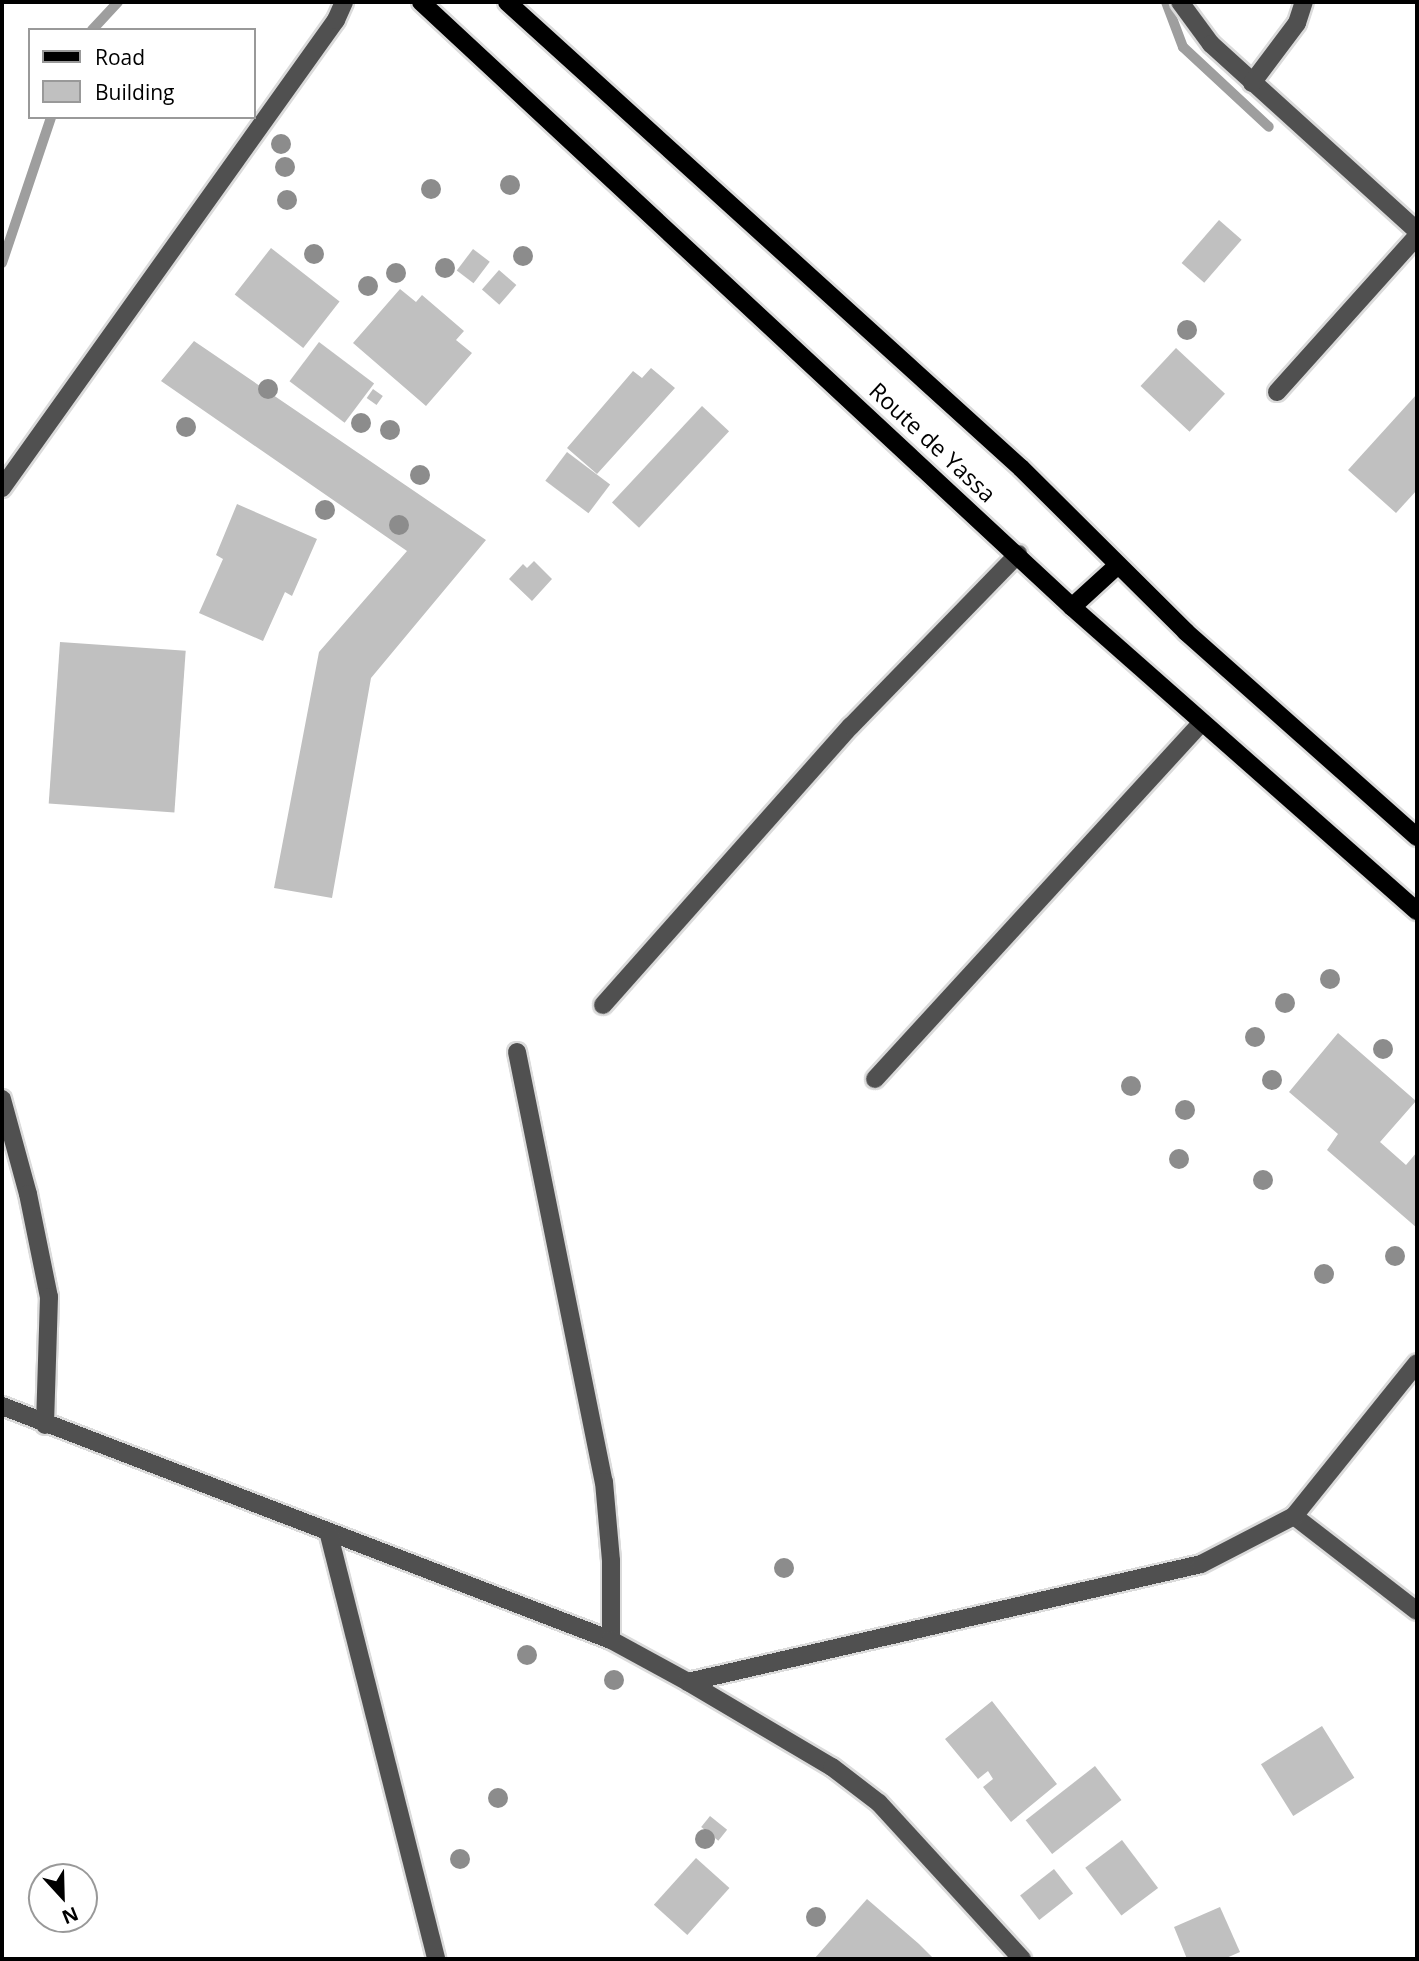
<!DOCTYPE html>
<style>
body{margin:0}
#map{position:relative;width:1419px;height:1961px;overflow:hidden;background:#fff;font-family:"Open Sans",sans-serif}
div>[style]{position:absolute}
.stream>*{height:10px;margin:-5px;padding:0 5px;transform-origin:5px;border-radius:5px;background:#9e9e9e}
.building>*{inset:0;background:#c0c0c0;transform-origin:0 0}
.roads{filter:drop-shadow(2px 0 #dbdbdb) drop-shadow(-2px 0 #dbdbdb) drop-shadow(0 2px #dbdbdb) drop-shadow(0 -2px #dbdbdb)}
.minor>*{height:18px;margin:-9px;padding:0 9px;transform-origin:9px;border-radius:9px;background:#505050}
.major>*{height:18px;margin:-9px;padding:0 9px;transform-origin:9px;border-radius:9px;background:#000}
.trees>*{width:20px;height:20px;margin:-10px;border-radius:50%;background:#8c8c8c}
span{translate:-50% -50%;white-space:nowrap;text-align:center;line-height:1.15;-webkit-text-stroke:5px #fff;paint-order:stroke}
.street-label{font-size:23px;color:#000}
.frame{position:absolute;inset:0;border:4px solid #000;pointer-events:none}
.legend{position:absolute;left:28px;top:28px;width:228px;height:91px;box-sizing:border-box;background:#fff;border:2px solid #999;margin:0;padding:9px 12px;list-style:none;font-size:21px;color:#000}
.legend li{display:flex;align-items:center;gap:14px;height:35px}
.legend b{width:35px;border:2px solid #999}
.north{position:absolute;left:28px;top:1863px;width:70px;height:70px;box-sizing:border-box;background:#fff;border:2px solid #999;border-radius:50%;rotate:158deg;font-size:19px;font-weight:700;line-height:28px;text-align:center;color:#000}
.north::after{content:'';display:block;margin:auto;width:24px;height:32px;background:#000;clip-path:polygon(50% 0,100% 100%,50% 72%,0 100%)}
</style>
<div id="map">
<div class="stream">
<div style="left:1166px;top:2px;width:48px;rotate:69.3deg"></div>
<div style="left:1183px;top:47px;width:117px;rotate:42.9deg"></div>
<div style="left:92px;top:30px;width:38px;rotate:-47deg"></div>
<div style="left:2px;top:263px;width:154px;rotate:-71.4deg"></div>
</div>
<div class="building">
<div style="left:1219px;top:220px;width:30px;height:57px;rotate:41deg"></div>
<div style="left:271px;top:248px;width:87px;height:59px;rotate:38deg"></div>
<div style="left:473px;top:249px;width:21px;height:27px;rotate:37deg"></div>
<div style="left:499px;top:270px;width:23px;height:26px;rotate:41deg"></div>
<div style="clip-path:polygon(400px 289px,416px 302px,422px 295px,464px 331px,456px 340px,472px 353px,426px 406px,353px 343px)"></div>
<div style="clip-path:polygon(194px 341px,486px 540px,371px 678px,332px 898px,274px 888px,319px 652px,407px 551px,161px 381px)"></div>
<div style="left:319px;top:342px;width:69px;height:49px;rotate:37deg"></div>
<div style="left:1176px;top:348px;width:67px;height:52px;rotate:43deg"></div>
<div style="clip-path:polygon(651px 368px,675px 388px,597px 474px,567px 448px,633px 371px,642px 378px)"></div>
<div style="left:373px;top:389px;width:12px;height:11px;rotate:35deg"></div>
<div style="clip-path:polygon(1417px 394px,1417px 490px,1396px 513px,1348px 470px)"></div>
<div style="left:702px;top:406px;width:37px;height:132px;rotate:43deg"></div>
<div style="left:567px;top:452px;width:54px;height:36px;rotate:37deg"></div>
<div style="clip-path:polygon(237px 504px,317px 539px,292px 596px,285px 592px,263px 641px,199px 613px,223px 559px,216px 555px)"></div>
<div style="clip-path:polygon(534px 561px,552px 579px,532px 601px,509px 579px,523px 564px,527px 568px)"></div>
<div style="left:60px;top:642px;width:126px;height:162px;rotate:4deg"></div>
<div style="clip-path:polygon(1338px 1033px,1416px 1101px,1380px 1142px,1406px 1165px,1417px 1152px,1417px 1228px,1327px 1150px,1338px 1134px,1289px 1092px)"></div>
<div style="clip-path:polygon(992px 1701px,1057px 1784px,1011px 1822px,983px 1787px,993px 1779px,988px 1771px,978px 1779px,945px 1739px)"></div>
<div style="left:1322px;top:1726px;width:61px;height:72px;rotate:58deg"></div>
<div style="left:1095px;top:1766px;width:43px;height:88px;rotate:52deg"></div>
<div style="left:710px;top:1816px;width:22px;height:14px;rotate:39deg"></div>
<div style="left:1122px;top:1840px;width:60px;height:46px;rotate:53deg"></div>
<div style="left:696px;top:1858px;width:45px;height:63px;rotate:42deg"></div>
<div style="left:1054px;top:1869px;width:31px;height:43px;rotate:52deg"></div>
<div style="clip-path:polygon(867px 1899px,919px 1944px,934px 1959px,814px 1959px)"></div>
<div style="clip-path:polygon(1220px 1907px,1240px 1952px,1224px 1959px,1187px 1959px,1174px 1927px)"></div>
</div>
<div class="roads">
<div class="minor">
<div style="left:1180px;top:2px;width:52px;rotate:53.6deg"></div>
<div style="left:1211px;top:44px;width:278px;rotate:42.2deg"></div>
<div style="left:1252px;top:83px;width:75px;rotate:-53.1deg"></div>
<div style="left:1297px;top:23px;width:22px;rotate:-72deg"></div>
<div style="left:1277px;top:392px;width:210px;rotate:-48.1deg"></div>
<div style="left:2px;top:488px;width:575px;rotate:-54.49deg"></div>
<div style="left:336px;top:20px;width:20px;rotate:-66deg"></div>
<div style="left:603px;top:1005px;width:373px;rotate:-48.4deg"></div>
<div style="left:851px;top:726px;width:240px;rotate:-45.8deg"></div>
<div style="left:517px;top:1052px;width:439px;rotate:78.6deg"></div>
<div style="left:604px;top:1482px;width:79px;rotate:84.9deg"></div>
<div style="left:611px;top:1561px;width:79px;rotate:90deg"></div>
<div style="left:875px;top:1079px;width:483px;rotate:-47.5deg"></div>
<div style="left:2px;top:1099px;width:98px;rotate:74.7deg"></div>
<div style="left:28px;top:1194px;width:105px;rotate:78.5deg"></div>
<div style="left:49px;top:1297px;width:128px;rotate:91.8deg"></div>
<div style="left:2px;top:1406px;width:652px;rotate:21.02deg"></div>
<div style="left:611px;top:1640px;width:88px;rotate:28.6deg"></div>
<div style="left:688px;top:1682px;width:167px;rotate:30.6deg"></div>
<div style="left:832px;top:1767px;width:59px;rotate:37.5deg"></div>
<div style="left:879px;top:1803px;width:212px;rotate:47.5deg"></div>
<div style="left:1294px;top:1516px;width:155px;rotate:37.7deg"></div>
<div style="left:329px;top:1535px;width:437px;rotate:75.8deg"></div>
<div style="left:688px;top:1682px;width:526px;rotate:-12.95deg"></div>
<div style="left:1201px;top:1564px;width:105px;rotate:-27.3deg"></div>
<div style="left:1294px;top:1516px;width:196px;rotate:-51.2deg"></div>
</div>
<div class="major">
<div style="left:421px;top:2px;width:889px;rotate:42.9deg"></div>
<div style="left:1072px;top:607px;width:460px;rotate:41.4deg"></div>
<div style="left:507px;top:2px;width:694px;rotate:42.2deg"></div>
<div style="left:1021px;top:468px;width:233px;rotate:44.8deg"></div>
<div style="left:1186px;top:632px;width:309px;rotate:41.6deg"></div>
<div style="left:1072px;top:607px;width:62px;rotate:-42.4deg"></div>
</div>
</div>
<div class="trees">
<div style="left:281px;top:144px"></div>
<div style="left:285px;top:167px"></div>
<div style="left:510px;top:185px"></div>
<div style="left:431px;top:189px"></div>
<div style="left:287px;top:200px"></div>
<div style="left:314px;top:254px"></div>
<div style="left:523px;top:256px"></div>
<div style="left:445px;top:268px"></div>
<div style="left:396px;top:273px"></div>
<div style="left:368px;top:286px"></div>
<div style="left:1187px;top:330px"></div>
<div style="left:268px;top:389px"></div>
<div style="left:361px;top:423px"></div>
<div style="left:186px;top:427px"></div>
<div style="left:390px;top:430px"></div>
<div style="left:420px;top:475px"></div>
<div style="left:325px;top:510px"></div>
<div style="left:399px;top:525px"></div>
<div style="left:1330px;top:979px"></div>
<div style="left:1285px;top:1003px"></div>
<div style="left:1255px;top:1037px"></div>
<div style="left:1383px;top:1049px"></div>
<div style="left:1272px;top:1080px"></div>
<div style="left:1131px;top:1086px"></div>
<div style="left:1185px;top:1110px"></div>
<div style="left:1179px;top:1159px"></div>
<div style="left:1263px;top:1180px"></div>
<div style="left:1395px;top:1256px"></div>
<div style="left:1324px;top:1274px"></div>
<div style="left:784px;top:1568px"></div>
<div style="left:527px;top:1655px"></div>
<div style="left:614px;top:1680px"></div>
<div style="left:498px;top:1798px"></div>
<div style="left:705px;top:1839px"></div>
<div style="left:460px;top:1859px"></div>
<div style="left:816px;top:1917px"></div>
</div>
<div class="street-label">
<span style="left:933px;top:442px;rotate:43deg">Route de Yassa</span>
</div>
<div class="frame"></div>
<ul class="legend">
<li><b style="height:9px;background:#000"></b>Road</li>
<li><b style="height:19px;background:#c0c0c0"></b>Building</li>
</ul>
<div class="north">N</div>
</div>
